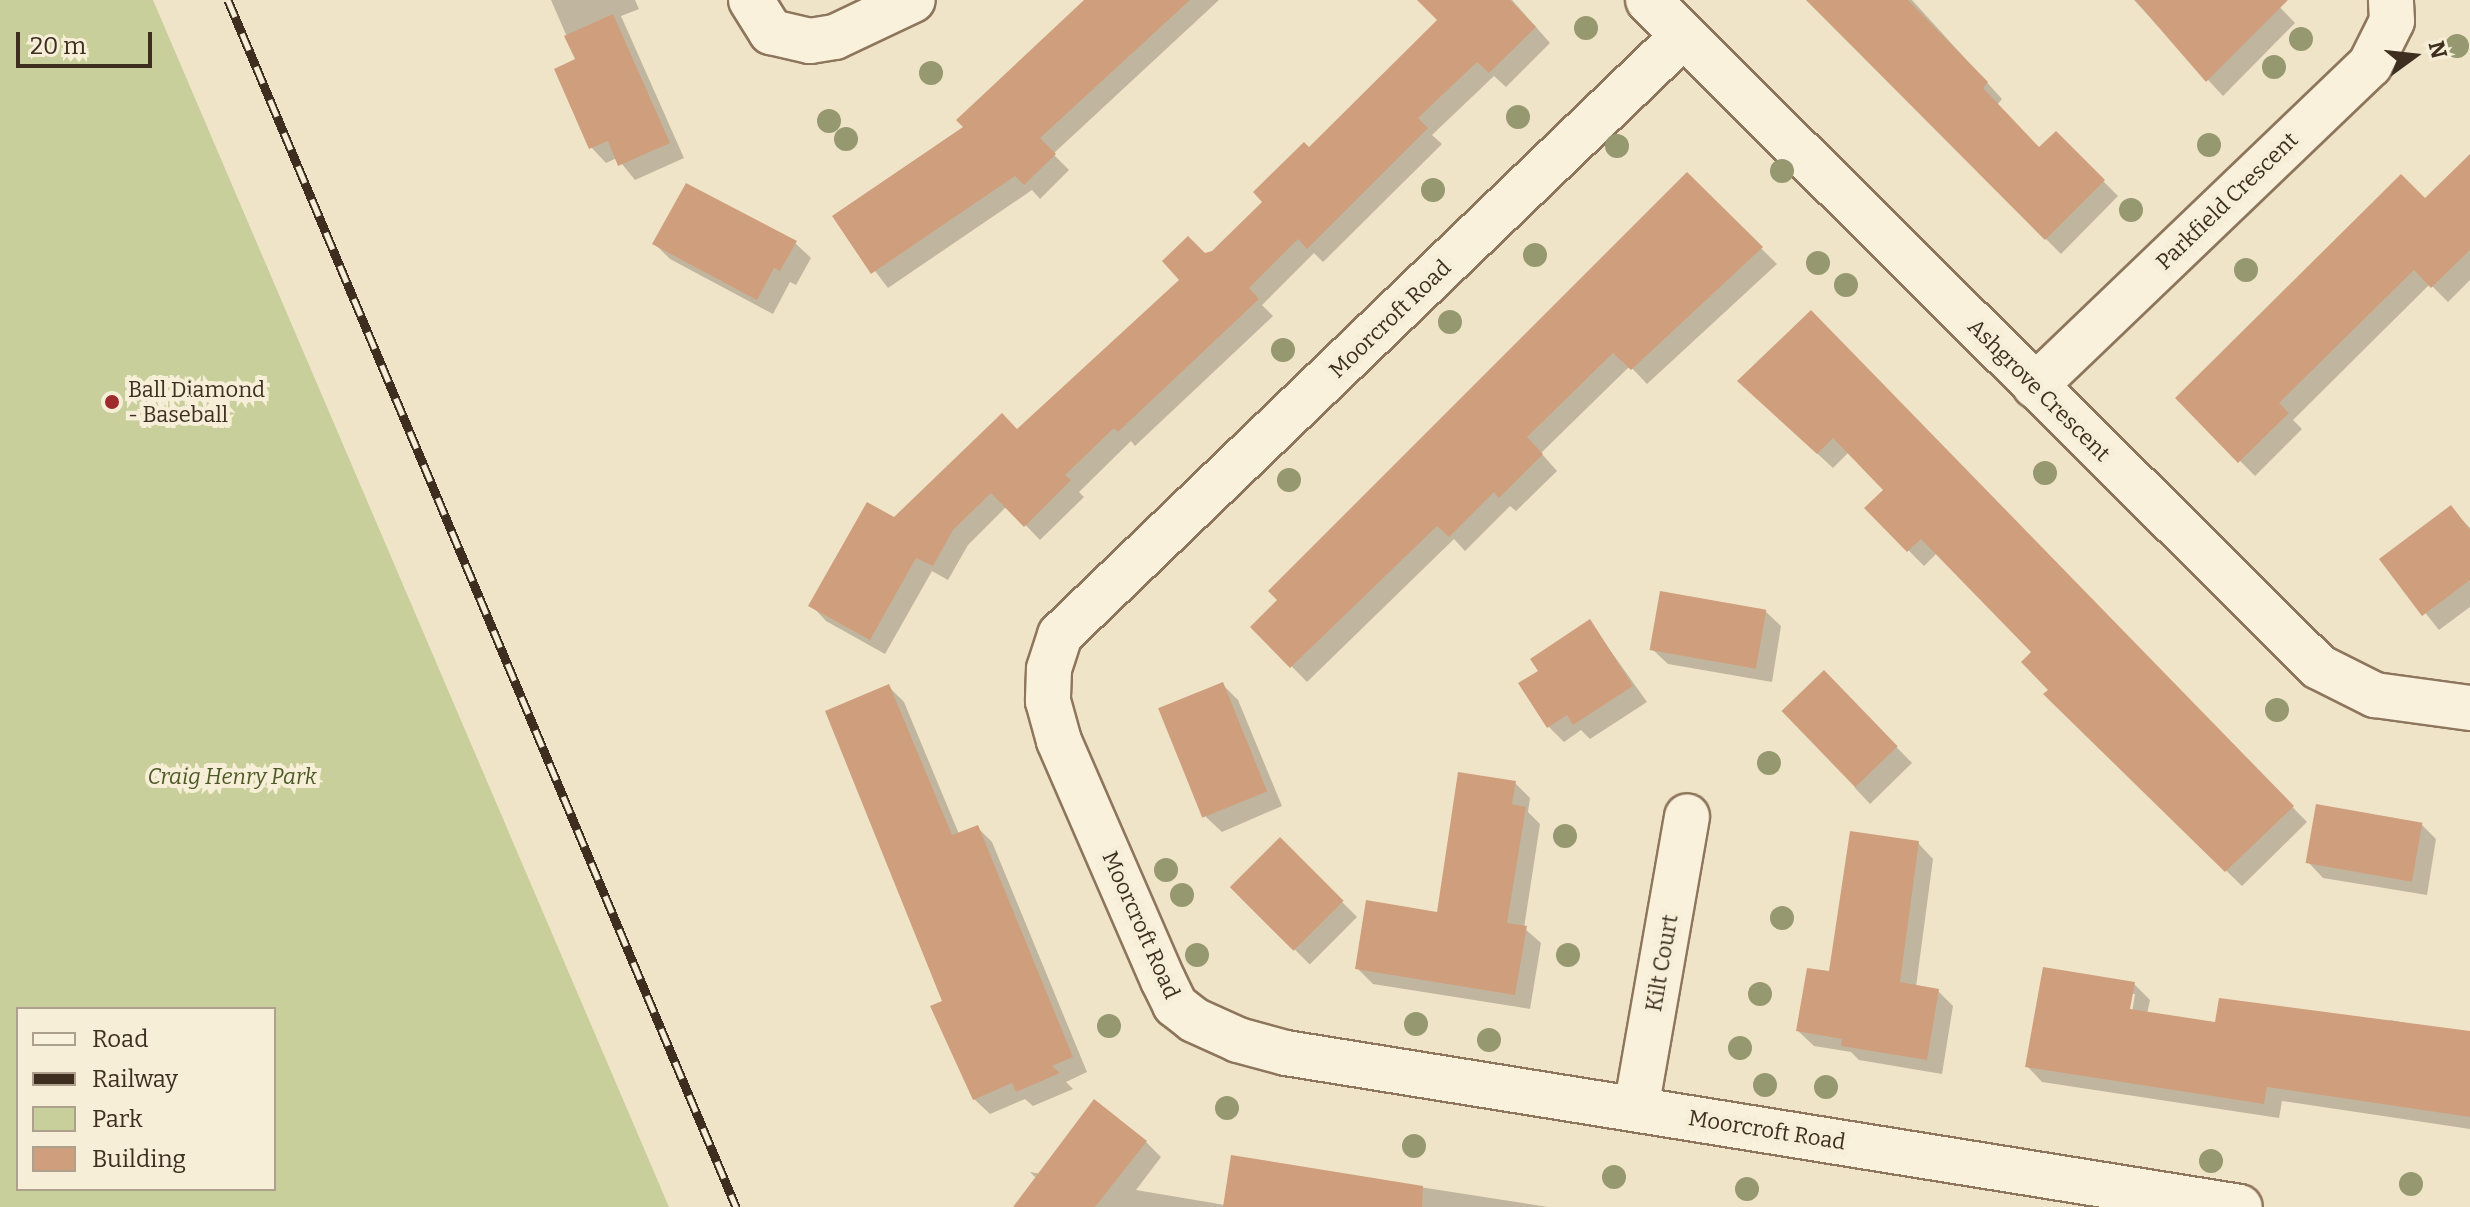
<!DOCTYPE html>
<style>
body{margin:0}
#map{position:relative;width:2470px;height:1207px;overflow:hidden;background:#f0e4c8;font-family:Bitter,serif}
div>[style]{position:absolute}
.green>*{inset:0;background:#c9cf9b}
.shadow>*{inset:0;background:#0003;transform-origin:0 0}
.building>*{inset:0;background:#cf9f7d;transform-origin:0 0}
.roads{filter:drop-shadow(2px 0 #8d765c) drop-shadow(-2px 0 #8d765c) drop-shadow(0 2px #8d765c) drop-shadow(0 -2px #8d765c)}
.street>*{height:44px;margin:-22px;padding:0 22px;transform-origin:22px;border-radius:22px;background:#faf1dc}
.secondary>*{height:44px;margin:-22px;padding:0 22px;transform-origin:22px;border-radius:22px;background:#faf1dc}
.rail>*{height:9px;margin-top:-4.5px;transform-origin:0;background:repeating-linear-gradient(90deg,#f7eed8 0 18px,#3d2e20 0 36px);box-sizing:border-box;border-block:2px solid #3d2e20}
.trees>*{width:24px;height:24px;margin:-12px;border-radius:50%;background:#96986f}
.dots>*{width:22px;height:22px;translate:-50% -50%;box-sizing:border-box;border:4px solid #f7eed8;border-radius:50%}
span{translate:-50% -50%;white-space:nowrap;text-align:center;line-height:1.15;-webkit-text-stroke:8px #f7eed8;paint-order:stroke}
.street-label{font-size:22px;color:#3d2e20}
.poi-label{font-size:22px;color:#3d2e20}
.left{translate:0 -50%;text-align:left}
.park-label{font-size:22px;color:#4d5a26;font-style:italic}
.legend{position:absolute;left:16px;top:1007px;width:260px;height:184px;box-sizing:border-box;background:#f7eed8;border:2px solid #ada18e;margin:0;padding:10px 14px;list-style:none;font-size:24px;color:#3d2e20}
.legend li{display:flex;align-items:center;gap:16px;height:40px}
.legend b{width:40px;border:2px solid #ada18e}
.north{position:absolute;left:2374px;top:16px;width:80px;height:80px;-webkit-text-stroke:6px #f7eed8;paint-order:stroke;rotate:75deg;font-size:22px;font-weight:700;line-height:32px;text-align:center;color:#3d2e20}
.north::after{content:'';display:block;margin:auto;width:28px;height:36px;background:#3d2e20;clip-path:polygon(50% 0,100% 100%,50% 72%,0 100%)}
.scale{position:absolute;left:16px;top:32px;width:136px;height:36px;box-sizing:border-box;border:4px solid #3d2e20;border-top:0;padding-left:10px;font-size:24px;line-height:28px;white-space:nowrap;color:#3d2e20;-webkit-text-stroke:6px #f7eed8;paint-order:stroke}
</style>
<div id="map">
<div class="green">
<div style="clip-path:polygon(evenodd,0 0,153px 0,669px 1207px,0 1207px,0 0,274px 1009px,274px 1189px,18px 1189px,18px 1009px,274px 1009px)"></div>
</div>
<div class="shadow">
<div style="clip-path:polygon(551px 0,635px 0,639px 9px,621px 16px,684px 158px,635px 180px,617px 158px,606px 163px,591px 147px,577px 60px)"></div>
<div style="clip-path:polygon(1088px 0,1219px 0,1053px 154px,1069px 170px,1040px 199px,1032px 190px,888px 288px,834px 217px,966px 127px,959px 120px)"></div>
<div style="clip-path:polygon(1420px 0,1512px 0,1550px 43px,1506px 87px,1494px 76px,1432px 135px,1442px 144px,1323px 262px,1314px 253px,1262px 305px,1273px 316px,1135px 446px,1131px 441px,1079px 492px,1084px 497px,1040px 540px,1007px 506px,968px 545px,948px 580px,932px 571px,885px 654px,826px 621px,811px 605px,894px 519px,1018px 431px,1214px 252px,1440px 20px)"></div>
<div style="clip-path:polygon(1825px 0,1912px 0,2002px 99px,1997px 105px,2039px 150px,2056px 134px,2118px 196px,2061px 254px,1817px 9px)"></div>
<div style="clip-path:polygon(2134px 0,2273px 0,2295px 23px,2223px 96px)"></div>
<div style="clip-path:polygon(2470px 158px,2470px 280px,2448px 302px,2430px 284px,2293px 420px,2302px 429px,2255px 476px,2178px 398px,2425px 201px)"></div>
<div style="clip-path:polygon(1687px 175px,1777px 264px,1647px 384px,1630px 366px,1541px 453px,1557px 471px,1516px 511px,1510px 506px,1465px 551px,1454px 539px,1307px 682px,1253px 627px)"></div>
<div style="clip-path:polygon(795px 243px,811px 258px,796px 285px,790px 282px,773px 314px,670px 259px,655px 244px)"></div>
<div style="clip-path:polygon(1811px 313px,2307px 822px,2242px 886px,2046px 695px,2051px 690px,2034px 653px,1937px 553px,1924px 566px,1867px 508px,1885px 490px,1849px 452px,1833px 468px,1755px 396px)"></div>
<div style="clip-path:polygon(2451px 508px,2470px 528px,2470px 607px,2439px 630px,2382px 559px)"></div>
<div style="clip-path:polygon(1765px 611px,1781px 626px,1772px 682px,1668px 664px,1652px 649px)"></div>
<div style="clip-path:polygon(1590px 622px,1647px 702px,1590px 739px,1581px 730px,1564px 742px,1549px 727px,1540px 672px)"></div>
<div style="clip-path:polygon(1824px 673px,1912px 763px,1870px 804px,1855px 788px)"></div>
<div style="clip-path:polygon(1223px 685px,1238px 700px,1282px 806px,1222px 832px,1206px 817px)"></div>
<div style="clip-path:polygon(888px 686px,904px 702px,959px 834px,977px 827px,992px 842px,1087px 1072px,1066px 1082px,1073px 1089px,1033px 1106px,1025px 1099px,990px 1114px,974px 1099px,944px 1002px)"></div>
<div style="clip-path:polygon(1515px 783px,1530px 798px,1528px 812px,1540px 824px,1524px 928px,1541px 943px,1530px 1009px,1373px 984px,1357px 968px,1439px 914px)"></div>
<div style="clip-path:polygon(2421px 824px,2436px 839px,2427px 895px,2323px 878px,2308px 862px)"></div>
<div style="left:1280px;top:840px;width:109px;height:67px;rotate:45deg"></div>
<div style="clip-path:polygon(1918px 843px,1933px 859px,1916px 987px,1938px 991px,1953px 1006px,1942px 1074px,1859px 1060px,1851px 1052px,1814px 1046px,1798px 1031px)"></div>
<div style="clip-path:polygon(evenodd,2134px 984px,2150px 1000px,2147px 1014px,2217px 1025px,2389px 1025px,2390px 1020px,2470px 1035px,2470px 1129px,2282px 1101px,2279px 1118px,2042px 1082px,2027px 1066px,2134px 984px,2131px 994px,2135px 994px,2131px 1019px,2127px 1019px,2131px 994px)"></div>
<div style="clip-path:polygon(1146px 1142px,1161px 1157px,1136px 1190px,1225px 1205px,1233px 1158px,1548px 1207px,1040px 1207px,1037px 1179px,1030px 1172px,1042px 1174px)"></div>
</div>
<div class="building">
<div style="clip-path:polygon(1084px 0,1190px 0,1040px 138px,1056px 154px,1024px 185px,1015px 176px,871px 274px,832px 216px,963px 127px,956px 120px)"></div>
<div style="clip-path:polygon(1417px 0,1510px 0,1536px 27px,1489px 73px,1477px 62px,1418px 118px,1428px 128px,1307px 249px,1298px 239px,1249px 288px,1259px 299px,1118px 432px,1114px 428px,1065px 475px,1071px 480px,1024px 527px,991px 493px,953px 530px,933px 566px,916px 558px,870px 640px,808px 606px,867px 502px,894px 517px,1002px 413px,1017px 429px,1179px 280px,1162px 261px,1188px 236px,1205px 253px,1212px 251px,1262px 202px,1253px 192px,1304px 142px,1309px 147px,1437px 20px)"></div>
<div style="clip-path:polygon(1806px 0,1908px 0,1988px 82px,1983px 88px,2039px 147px,2056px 131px,2105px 180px,2045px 240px)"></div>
<div style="clip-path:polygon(2135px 0,2288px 0,2206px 82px)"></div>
<div style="clip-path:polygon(613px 14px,670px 143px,618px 166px,608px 141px,589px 149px,554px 69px,575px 59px,564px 36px)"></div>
<div style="clip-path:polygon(2470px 154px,2470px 250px,2431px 288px,2414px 270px,2279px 403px,2289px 413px,2238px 463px,2175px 398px,2401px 174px,2425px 198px)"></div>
<div style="clip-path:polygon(1687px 172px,1763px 247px,1631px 370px,1613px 353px,1527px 437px,1543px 454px,1499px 498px,1494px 492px,1449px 537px,1437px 526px,1290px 668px,1250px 627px,1277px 600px,1268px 591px)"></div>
<div style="clip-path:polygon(686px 183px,797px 241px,780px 271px,774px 268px,757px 300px,652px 244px)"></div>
<div style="clip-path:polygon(1811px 310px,2294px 806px,2225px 872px,2043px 694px,2048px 690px,2021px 662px,2031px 652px,1921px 539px,1907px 552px,1864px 508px,1883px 490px,1833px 438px,1817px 454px,1737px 381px)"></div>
<div style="clip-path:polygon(2451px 505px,2470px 530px,2470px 580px,2422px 616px,2379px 559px)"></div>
<div style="left:1660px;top:591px;width:108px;height:60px;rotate:10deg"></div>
<div style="clip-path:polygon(1590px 619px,1633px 686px,1573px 725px,1567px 715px,1547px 728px,1518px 683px,1538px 671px,1530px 659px)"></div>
<div style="left:1824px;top:670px;width:106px;height:59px;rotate:46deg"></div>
<div style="left:1223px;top:682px;width:118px;height:70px;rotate:68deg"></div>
<div style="clip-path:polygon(889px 684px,952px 835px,978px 825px,1073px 1057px,1052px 1066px,1060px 1073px,1016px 1092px,1012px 1083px,973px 1100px,930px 1006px,942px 1001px,825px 711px)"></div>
<div style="clip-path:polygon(1458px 772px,1516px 781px,1512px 804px,1526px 807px,1507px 923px,1527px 926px,1515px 995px,1355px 969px,1366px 900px,1437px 912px)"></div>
<div style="left:2316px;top:804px;width:108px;height:60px;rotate:10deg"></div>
<div style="clip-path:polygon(1850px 831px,1919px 841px,1900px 982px,1939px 989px,1927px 1060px,1841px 1046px,1842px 1039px,1796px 1031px,1807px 968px,1829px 971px)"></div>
<div style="left:1280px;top:837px;width:90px;height:71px;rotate:45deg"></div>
<div style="clip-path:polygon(2043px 967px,2135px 982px,2130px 1009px,2215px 1022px,2219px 998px,2470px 1031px,2470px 1117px,2267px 1087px,2264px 1104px,2025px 1067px)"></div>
<div style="clip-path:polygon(1094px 1099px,1147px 1141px,1095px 1207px,1013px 1207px)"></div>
<div style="clip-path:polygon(1231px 1155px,1423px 1186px,1422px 1207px,1223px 1207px)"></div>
</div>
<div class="roads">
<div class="street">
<div style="left:751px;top:0;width:38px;rotate:58deg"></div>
<div style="left:771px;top:32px;width:40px;rotate:13deg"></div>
<div style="left:810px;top:41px;width:25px;rotate:-9deg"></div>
<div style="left:835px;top:37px;width:86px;rotate:-25.4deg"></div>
<div style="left:1683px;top:36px;width:864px;rotate:136.13deg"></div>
<div style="left:1060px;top:635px;width:36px;rotate:108deg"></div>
<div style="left:1049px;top:669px;width:32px;rotate:92deg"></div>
<div style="left:1048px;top:701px;width:41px;rotate:74.6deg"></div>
<div style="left:1059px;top:741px;width:261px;rotate:66.5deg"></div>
<div style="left:1163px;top:980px;width:28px;rotate:64deg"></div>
<div style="left:1175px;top:1005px;width:24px;rotate:38deg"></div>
<div style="left:1194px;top:1020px;width:48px;rotate:24.4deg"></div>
<div style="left:1238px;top:1040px;width:50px;rotate:15.2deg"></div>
<div style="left:1286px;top:1053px;width:966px;rotate:9.17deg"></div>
<div style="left:2035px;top:386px;width:464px;rotate:-43.8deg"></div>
<div style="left:2370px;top:65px;width:49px;rotate:-63.4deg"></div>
<div style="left:2392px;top:21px;width:21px;rotate:-93deg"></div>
<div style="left:1636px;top:1109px;width:297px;rotate:-80.1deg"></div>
</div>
<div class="secondary">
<div style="left:1648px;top:0;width:946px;rotate:44.83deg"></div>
<div style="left:2319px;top:667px;width:63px;rotate:26.6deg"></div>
<div style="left:2375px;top:695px;width:96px;rotate:7.8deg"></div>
</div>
</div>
<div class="rail">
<div style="left:228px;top:0;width:1310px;rotate:67.17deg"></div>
</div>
<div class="trees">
<div style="left:1586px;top:28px"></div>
<div style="left:2301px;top:39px"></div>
<div style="left:2457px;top:46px"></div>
<div style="left:2274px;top:67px"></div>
<div style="left:931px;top:73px"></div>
<div style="left:1518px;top:117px"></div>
<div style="left:829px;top:121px"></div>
<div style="left:846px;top:139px"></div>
<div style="left:2209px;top:145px"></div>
<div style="left:1617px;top:146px"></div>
<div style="left:1782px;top:171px"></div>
<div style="left:1433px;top:190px"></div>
<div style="left:2131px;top:210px"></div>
<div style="left:1535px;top:255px"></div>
<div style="left:1818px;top:263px"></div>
<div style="left:2246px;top:270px"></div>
<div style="left:1846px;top:285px"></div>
<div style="left:1450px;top:322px"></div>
<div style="left:1283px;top:350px"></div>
<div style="left:2045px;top:473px"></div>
<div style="left:1289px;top:480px"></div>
<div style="left:2277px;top:710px"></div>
<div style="left:1769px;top:763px"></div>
<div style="left:1565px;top:836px"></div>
<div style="left:1166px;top:870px"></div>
<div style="left:1182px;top:895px"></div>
<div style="left:1782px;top:918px"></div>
<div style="left:1197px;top:955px"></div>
<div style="left:1568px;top:955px"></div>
<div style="left:1760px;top:994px"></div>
<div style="left:1416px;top:1024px"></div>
<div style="left:1109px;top:1026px"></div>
<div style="left:1489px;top:1040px"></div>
<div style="left:1740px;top:1048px"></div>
<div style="left:1765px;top:1085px"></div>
<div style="left:1826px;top:1087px"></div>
<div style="left:1227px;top:1108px"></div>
<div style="left:1414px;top:1146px"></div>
<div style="left:2211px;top:1161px"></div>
<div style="left:1614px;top:1177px"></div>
<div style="left:2411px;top:1184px"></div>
<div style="left:1747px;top:1189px"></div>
</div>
<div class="dots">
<div style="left:112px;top:402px;background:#9e2a2b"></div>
</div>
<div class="street-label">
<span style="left:2227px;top:201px;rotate:-44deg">Parkfield Crescent</span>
<span style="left:1390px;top:319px;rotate:-44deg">Moorcroft Road</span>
<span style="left:2039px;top:390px;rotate:45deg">Ashgrove Crescent</span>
<span style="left:1141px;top:925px;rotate:66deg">Moorcroft Road</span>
<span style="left:1662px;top:963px;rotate:-80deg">Kilt Court</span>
<span style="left:1767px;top:1130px;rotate:9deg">Moorcroft Road</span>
</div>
<div class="poi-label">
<span class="left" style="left:128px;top:402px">Ball Diamond<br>- Baseball</span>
</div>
<div class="park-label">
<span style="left:232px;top:777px">Craig Henry Park</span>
</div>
<ul class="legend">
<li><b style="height:10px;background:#faf1dc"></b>Road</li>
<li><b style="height:10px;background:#3d2e20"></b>Railway</li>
<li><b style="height:22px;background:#c9cf9b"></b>Park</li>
<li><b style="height:22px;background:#cf9f7d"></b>Building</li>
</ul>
<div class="north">N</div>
<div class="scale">20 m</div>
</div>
